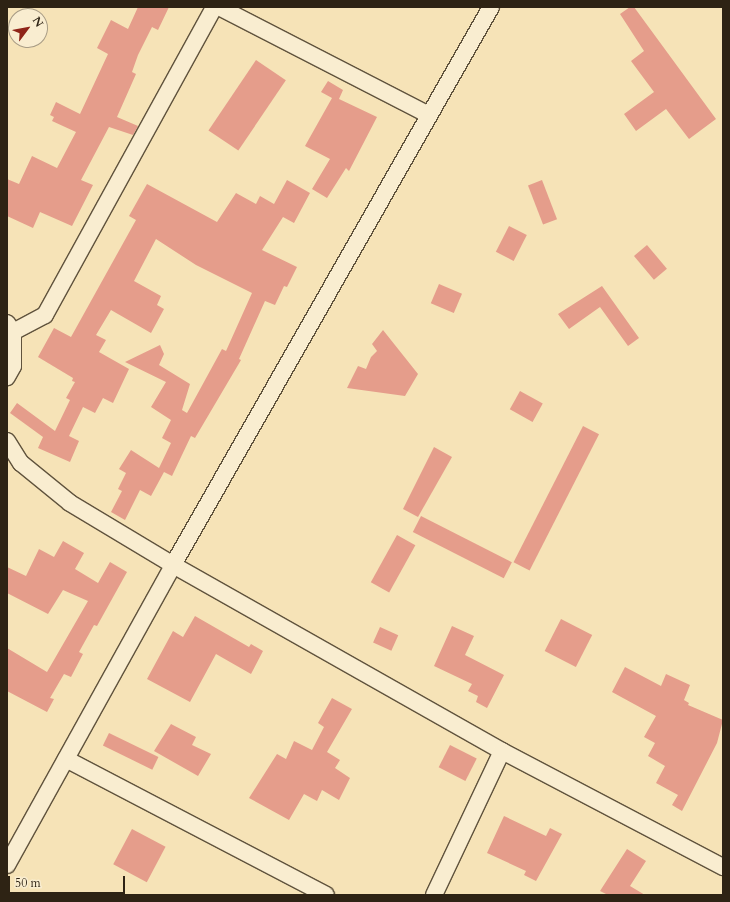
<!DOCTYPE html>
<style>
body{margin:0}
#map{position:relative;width:730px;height:902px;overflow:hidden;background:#f6e3b7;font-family:Cardo,serif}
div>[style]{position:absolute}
.building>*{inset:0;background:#e59d8b;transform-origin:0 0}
.roads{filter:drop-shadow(1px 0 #60533d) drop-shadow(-1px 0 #60533d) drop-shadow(0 1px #60533d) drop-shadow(0 -1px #60533d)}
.street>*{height:16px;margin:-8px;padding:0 8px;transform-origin:8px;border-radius:8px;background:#f9edd0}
span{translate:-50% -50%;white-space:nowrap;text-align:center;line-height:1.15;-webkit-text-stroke:3px #f9edd0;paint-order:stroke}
.frame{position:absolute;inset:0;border:8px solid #2e2314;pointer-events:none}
.north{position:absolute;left:8px;top:8px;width:40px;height:40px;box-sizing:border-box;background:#f9edd0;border:1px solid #a89c85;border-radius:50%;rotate:58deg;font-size:11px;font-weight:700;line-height:16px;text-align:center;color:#2e2314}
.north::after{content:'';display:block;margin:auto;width:14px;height:18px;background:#8f2418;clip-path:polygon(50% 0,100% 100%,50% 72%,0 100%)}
.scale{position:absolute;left:8px;top:876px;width:117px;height:18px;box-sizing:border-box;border:2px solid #2e2314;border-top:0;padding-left:5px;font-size:12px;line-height:14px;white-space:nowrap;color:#2e2314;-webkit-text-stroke:3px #f9edd0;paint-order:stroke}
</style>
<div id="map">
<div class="building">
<div style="clip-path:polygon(138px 7px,169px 7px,158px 30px,152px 27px,138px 55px,132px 72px,136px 74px,117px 117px,138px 126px,133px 135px,109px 127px,81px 180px,93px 185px,72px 226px,40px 212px,33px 228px,7px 216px,7px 179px,19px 184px,32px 156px,57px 168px,76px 132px,52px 121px,54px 117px,50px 115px,56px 102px,80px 114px,108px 54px,97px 48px,111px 20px,128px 29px)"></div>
<div style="clip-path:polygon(630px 7px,634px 7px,716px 119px,689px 139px,666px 109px,636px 131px,624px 114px,654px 92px,631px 61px,644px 51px,620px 14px)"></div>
<div style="left:256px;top:60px;width:36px;height:85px;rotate:34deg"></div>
<div style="clip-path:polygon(328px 81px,343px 90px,339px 99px,377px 117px,349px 171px,346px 168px,327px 198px,312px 189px,330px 159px,305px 146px,332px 98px,321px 92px)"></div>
<div style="clip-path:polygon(287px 180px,310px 193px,294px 223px,283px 217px,262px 250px,297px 267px,287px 287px,284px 286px,275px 305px,265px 301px,239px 359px,241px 360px,195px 438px,191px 436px,172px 476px,164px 472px,151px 496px,140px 490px,125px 520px,111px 512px,122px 491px,118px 489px,126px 473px,119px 469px,131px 450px,159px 468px,171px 443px,162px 438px,171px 420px,151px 407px,166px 382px,125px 362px,160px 345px,164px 354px,159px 365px,190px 384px,182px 410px,187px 413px,222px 349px,226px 351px,252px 293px,196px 265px,156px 239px,134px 281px,161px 296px,157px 305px,164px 309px,151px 333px,111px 310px,96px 335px,106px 340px,99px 352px,129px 369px,113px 403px,103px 398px,95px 413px,83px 407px,69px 436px,79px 441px,70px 462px,38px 448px,43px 437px,10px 413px,17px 403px,55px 431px,70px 400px,66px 398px,75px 382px,72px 381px,73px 378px,38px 357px,54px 328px,71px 337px,136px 220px,129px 216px,147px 184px,217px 222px,236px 193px,256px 204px,260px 196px,274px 204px)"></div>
<div style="left:542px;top:180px;width:42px;height:15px;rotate:69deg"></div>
<div style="left:509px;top:226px;width:20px;height:29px;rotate:27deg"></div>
<div style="left:647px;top:245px;width:31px;height:17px;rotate:50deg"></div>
<div style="left:439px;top:284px;width:25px;height:21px;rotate:23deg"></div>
<div style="clip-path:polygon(602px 286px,639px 338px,628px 346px,600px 307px,569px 329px,558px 314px)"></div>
<div style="clip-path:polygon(383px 330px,418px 374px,405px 396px,347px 388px,358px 366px,366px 369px,371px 357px,377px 351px,372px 344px)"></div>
<div style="left:520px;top:391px;width:26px;height:21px;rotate:29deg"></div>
<div style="left:583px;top:426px;width:18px;height:153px;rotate:27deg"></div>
<div style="clip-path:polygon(434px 447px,452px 457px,418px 517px,403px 509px)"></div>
<div style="left:421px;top:516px;width:102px;height:18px;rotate:27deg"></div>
<div style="left:397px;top:535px;width:21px;height:54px;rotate:29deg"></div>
<div style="clip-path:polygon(63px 541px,84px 553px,75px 569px,98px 583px,110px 562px,127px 572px,97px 626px,94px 625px,79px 652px,83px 654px,71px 677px,64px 674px,50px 698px,54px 699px,47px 712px,7px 691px,7px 648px,47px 672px,88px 601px,63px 590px,48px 614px,7px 593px,7px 567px,26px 576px,39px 549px,54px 557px)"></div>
<div style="clip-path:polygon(195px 616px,249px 647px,251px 644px,263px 651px,251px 674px,216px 654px,190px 702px,147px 679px,173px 631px,183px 637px)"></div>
<div style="left:561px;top:619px;width:35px;height:36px;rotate:27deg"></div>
<div style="clip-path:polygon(452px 626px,474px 636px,465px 655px,504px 675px,487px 708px,476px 702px,478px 696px,468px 691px,472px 684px,434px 666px)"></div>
<div style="left:380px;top:627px;width:20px;height:17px;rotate:24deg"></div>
<div style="clip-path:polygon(625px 667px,661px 686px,666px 674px,690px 685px,684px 700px,689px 703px,688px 705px,723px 720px,717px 743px,682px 811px,672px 805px,678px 795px,656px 783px,665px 766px,648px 756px,655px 743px,644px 737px,656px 716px,612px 692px)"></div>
<div style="clip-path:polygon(332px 698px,352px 709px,327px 752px,340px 760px,335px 768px,350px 778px,339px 800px,322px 790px,317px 801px,304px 794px,289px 820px,249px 798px,277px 754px,286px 759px,294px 741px,312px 750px,324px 727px,318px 723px)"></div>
<div style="clip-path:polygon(171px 724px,196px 737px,192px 745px,211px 754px,198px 776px,154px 751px)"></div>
<div style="left:109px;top:733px;width:55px;height:14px;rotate:26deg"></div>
<div style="left:450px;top:745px;width:30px;height:25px;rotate:27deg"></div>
<div style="clip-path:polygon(504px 816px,546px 836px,550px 828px,562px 834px,536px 881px,524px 875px,526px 871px,487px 853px)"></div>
<div style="left:132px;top:829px;width:38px;height:40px;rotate:28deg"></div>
<div style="clip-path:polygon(627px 849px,646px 861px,630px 886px,645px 895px,608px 895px,600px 891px)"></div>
</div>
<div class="roads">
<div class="street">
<div style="left:219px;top:7px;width:236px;rotate:27.2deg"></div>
<div style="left:7px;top:323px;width:11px;rotate:56deg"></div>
<div style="left:13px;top:332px;width:34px;rotate:90deg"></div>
<div style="left:13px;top:366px;width:13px;rotate:119deg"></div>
<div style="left:13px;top:332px;width:36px;rotate:-28deg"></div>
<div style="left:45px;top:315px;width:351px;rotate:-61.2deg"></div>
<div style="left:7px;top:441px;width:26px;rotate:58deg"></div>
<div style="left:21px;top:463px;width:63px;rotate:39.2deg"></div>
<div style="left:70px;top:503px;width:120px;rotate:31deg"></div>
<div style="left:173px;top:565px;width:378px;rotate:29.5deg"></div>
<div style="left:502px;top:751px;width:250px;rotate:27.7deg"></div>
<div style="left:66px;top:759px;width:293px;rotate:27.6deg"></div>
<div style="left:7px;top:865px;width:343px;rotate:-61deg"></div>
<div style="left:173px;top:565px;width:642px;rotate:-60.32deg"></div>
<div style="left:434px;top:895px;width:159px;rotate:-64.7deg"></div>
</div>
</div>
<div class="frame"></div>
<div class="north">N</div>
<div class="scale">50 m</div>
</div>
